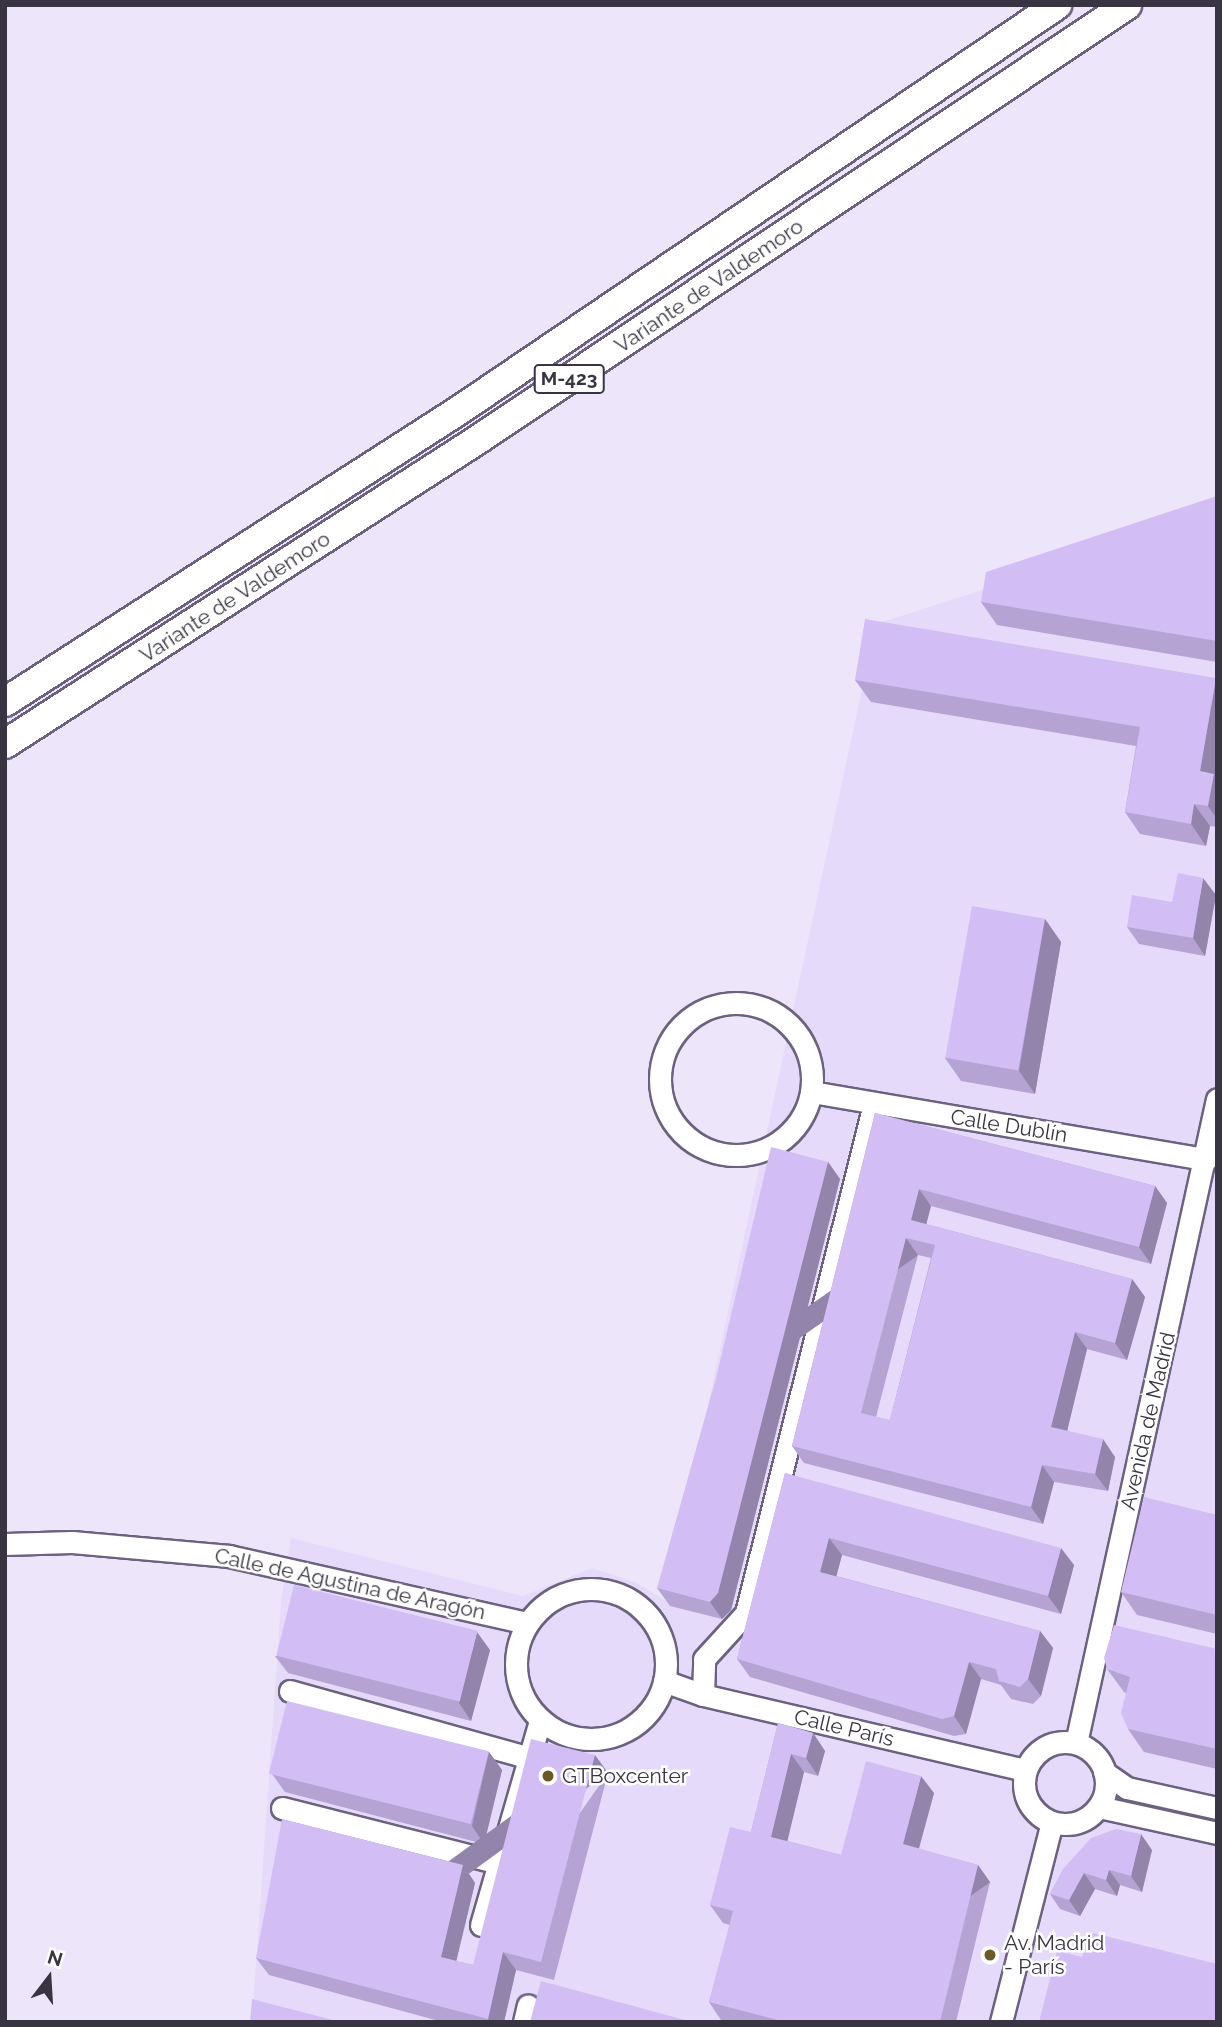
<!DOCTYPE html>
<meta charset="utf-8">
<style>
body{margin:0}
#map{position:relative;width:1222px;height:2027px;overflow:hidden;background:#ede6fa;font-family:Raleway,sans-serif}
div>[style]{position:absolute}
.built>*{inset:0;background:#e6dafb}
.roads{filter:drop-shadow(2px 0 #6c617f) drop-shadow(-2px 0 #6c617f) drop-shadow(0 2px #6c617f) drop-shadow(0 -2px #6c617f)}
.minor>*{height:21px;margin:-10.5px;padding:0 10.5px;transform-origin:10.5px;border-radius:10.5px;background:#fff}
.minor>.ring{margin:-10.5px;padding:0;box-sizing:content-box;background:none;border:21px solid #fff;border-radius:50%}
.major>*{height:28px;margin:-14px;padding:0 14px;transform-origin:14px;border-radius:14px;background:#fff}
.wall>*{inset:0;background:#b5a3d3}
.shaded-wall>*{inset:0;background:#9384ac;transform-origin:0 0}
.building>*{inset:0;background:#d2bdf5;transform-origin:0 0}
.dots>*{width:19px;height:19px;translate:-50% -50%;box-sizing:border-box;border:4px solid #fff;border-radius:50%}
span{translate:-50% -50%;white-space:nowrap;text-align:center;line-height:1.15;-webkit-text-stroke:5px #fff;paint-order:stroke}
.shield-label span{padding:2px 5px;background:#fff;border:2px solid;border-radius:5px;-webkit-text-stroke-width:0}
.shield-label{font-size:19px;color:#393441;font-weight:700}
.street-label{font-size:21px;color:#393441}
.poi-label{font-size:21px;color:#393441}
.left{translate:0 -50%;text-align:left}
.frame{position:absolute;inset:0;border:7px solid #393441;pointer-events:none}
.north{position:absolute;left:14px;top:1943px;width:70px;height:70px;-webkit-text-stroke:5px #fff;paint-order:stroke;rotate:17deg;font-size:19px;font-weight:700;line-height:28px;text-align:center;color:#393441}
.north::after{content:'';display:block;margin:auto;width:24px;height:32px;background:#393441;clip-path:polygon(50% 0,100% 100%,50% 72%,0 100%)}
</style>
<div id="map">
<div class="built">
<div style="clip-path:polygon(1217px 515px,1217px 2022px,252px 2022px,281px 1602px,291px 1538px,523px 1596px,592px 1568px,637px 1583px,666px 1601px,876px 624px)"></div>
</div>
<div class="roads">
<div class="minor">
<div class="ring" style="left:660px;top:1003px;width:131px;height:131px"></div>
<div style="left:812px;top:1092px;width:400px;rotate:9.7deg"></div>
<div style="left:5px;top:1544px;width:67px;rotate:-1.7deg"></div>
<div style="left:72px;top:1542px;width:158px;rotate:5.1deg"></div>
<div style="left:229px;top:1556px;width:305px;rotate:12.7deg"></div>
<div class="ring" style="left:516px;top:1589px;width:129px;height:129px"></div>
<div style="left:664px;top:1681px;width:41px;rotate:19.7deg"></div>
<div style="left:703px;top:1695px;width:331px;rotate:13.1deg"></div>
<div style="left:290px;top:1691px;width:245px;rotate:15.6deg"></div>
<div style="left:703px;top:1695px;width:36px;rotate:-88deg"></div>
<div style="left:704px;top:1659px;width:62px;rotate:-47.6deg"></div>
<div style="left:746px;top:1613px;width:525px;rotate:-75.88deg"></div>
<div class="ring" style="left:1024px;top:1742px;width:61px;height:61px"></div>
<div style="left:1076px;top:1743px;width:659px;rotate:-77.65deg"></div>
<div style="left:1104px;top:1772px;width:28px;rotate:35deg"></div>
<div style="left:1127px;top:1788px;width:92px;rotate:12.5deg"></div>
<div style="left:1099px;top:1807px;width:121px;rotate:12.4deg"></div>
<div style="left:282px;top:1808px;width:221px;rotate:14.2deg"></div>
<div style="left:481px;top:1925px;width:213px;rotate:-73.9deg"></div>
<div style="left:524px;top:2022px;width:17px;rotate:-77deg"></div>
<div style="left:1001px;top:2022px;width:206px;rotate:-75.7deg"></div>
</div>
<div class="major">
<div style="left:5px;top:702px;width:538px;rotate:-32.72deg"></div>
<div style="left:458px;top:411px;width:724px;rotate:-34.13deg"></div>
<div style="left:5px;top:744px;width:564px;rotate:-32.76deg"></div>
<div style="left:479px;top:439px;width:780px;rotate:-33.81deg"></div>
</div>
</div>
<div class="wall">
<div style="clip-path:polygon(1217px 496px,1217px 662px,997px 625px,981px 602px)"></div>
<div style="clip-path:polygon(1216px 678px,1217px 679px,1217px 827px,1210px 826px,1206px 846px,1140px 834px,1125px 812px,1136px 746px,871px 702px,855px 680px)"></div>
<div style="clip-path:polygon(1216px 895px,1205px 956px,1139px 944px,1127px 927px,1172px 902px)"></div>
<div style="clip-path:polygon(1045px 919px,1061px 942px,1035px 1094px,961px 1081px,945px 1058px)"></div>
<div style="clip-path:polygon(evenodd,875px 1113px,1155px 1186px,1167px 1203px,1151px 1264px,931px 1206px,926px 1224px,1132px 1279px,1145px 1297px,1127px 1360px,1087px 1349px,1067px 1430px,1115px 1457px,1108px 1491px,1054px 1482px,1043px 1524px,804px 1463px,792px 1446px,875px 1113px,918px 1255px,931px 1258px,890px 1420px,876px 1417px,918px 1255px)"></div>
<div style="clip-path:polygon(828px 1162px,840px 1179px,731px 1610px,722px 1619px,670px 1606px,657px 1588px)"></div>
<div style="clip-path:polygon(785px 1473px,1074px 1565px,1061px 1614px,842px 1555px,836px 1576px,1040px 1631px,1053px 1648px,1041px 1696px,1033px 1704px,1011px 1699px,1001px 1685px,981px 1679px,966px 1734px,954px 1736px,750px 1677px,737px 1659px)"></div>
<div style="clip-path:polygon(1217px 1515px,1217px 1634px,1137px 1615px,1121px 1592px)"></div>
<div style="clip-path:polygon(1217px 1649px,1217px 1769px,1144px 1752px,1128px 1729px,1126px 1693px,1124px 1692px,1107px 1669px)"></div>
<div style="clip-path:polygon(490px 1650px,471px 1721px,288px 1673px,275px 1656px)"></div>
<div style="clip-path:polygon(778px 1723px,813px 1733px,825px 1751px,818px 1776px,804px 1772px,787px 1841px,841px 1855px,934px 1793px,919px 1849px,978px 1865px,990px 1882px,956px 2022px,729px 2022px,721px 2020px,709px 2002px,730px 1925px,723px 1923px,710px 1905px,751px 1832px)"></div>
<div style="clip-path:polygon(489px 1752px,502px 1770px,484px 1844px,285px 1792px,272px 1774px)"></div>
<div style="clip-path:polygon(608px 1773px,554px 1980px,516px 1970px,504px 2022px,443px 2022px,269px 1975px,256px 1958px,463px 1865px,475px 1883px,456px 1961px,473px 1965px)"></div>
<div style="clip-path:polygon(1152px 1850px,1142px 1892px,1120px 1885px,1117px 1896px,1095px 1889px,1080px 1916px,1060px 1909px,1050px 1894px,1064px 1868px)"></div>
</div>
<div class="shaded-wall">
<div style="clip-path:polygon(1216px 678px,1217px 679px,1217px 819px,1208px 806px,1200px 771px)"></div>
<div style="clip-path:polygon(1194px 804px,1210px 826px,1206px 846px,1191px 824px)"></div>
<div style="clip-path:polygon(1203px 878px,1216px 895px,1205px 956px,1193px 938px)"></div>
<div style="clip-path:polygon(1045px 919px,1061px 942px,1035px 1094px,1019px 1071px)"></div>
<div style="clip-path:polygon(828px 1162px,840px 1179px,731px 1610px,722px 1619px,710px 1602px)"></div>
<div style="clip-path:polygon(1155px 1186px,1167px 1203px,1151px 1264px,1139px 1247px)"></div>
<div style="clip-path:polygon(919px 1189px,931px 1206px,923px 1237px,911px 1220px)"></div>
<div style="left:906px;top:1238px;width:21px;height:181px;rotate:55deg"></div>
<div style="clip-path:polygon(1132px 1279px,1145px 1297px,1127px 1360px,1115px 1343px)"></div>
<div style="clip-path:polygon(1075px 1332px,1087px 1349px,1064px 1444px,1051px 1427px)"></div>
<div style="clip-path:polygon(1103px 1439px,1115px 1457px,1108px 1491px,1095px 1474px)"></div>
<div style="clip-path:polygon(1042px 1465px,1054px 1482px,1043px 1524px,1031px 1507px)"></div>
<div style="clip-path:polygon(829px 1538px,842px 1555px,833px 1589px,820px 1572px)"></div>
<div style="clip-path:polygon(1061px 1548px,1074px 1565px,1061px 1614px,1048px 1596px)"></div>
<div style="clip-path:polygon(1040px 1631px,1053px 1648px,1041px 1696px,1028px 1679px)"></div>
<div style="clip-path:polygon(477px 1632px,490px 1650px,471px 1721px,459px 1703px)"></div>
<div style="clip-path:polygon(969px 1662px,981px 1679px,966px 1734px,954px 1716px)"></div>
<div style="clip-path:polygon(813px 1733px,825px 1751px,818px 1776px,806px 1758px)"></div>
<div style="clip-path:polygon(489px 1752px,502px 1770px,484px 1844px,472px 1826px)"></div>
<div style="clip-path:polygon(791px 1754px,804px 1772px,784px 1855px,771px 1837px)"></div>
<div style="left:595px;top:1755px;width:22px;height:214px;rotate:54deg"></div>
<div style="clip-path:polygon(921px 1776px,934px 1793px,915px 1862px,903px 1844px)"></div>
<div style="clip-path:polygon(1141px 1834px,1152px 1850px,1142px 1892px,1131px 1876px)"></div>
<div style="clip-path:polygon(463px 1865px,475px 1883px,453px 1975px,441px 1957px)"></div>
<div style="left:978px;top:1865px;width:21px;height:162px;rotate:55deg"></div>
<div style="clip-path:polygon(1109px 1870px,1120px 1885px,1117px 1896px,1106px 1880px)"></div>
<div style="clip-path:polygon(1084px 1873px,1095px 1889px,1080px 1916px,1069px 1900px)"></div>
<div style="clip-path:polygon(503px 1952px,516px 1970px,504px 2022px,490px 2022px,488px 2019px)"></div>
</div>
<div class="building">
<div style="clip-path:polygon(1217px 496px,1217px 641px,981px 602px,986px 572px)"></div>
<div style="clip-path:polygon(865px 619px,1216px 678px,1200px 771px,1214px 774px,1208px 806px,1194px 804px,1191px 824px,1125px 812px,1140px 727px,855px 680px)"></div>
<div style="clip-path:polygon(1178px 873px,1203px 878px,1193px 938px,1127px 927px,1132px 895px,1172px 902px)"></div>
<div style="left:972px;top:906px;width:74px;height:154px;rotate:10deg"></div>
<div style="clip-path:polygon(evenodd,875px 1113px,1155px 1186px,1139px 1247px,919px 1189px,911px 1220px,1132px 1279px,1115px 1343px,1075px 1332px,1051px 1427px,1103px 1439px,1095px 1474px,1042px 1465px,1031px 1507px,792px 1446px,875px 1113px,906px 1238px,935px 1245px,890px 1420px,861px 1413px,906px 1238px)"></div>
<div style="clip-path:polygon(771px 1147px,828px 1162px,718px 1593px,710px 1602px,657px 1588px,716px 1378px)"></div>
<div style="clip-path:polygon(785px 1473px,1061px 1548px,1048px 1596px,829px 1538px,820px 1572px,1040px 1631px,1028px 1679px,1020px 1687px,999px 1681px,996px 1669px,969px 1662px,954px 1716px,942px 1719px,737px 1659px)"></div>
<div style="clip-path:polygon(1144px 1497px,1217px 1515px,1217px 1615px,1121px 1592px)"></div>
<div style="left:294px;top:1585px;width:189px;height:73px;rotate:14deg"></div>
<div style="clip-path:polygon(1114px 1625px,1217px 1649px,1217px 1749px,1128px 1729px,1121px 1713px,1130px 1677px,1107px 1669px,1104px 1658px)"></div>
<div style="left:287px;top:1701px;width:208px;height:75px;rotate:14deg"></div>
<div style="clip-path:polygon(778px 1723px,813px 1733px,806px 1758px,791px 1754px,771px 1837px,841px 1855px,866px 1761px,921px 1776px,903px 1844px,978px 1865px,940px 2022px,785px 2022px,709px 2002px,733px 1911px,710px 1905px,730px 1827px,751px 1832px)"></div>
<div style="clip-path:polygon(531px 1739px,595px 1755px,541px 1962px,503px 1952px,488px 2019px,256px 1958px,282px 1819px,463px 1865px,441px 1957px,473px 1965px)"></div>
<div style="clip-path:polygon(1116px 1829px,1141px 1834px,1131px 1876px,1109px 1870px,1106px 1880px,1084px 1873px,1069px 1900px,1050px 1894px,1064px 1868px,1091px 1838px)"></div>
<div style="clip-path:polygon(1089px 1932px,1217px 1964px,1217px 2022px,1039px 2022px,1057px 1951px,1082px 1957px)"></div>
<div style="clip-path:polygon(541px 1981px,685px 2020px,685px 2022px,530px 2022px)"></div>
<div style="clip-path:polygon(252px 1999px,340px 2022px,250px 2022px)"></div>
</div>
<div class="dots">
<div style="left:548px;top:1776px;background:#6b5a28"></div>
<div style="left:990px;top:1955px;background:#6b5a28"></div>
</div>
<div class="shield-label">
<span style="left:569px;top:379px">M-423</span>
</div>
<div class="street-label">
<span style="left:709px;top:286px;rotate:-34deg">Variante de Valdemoro</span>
<span style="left:235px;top:597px;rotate:-33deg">Variante de Valdemoro</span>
<span style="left:1009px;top:1126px;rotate:9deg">Calle Dublín</span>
<span style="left:1148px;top:1421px;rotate:-77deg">Avenida de Madrid</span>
<span style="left:350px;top:1584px;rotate:12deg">Calle de Agustina de Aragón</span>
<span style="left:844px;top:1728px;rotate:13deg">Calle París</span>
</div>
<div class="poi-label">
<span class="left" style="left:562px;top:1776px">GTBoxcenter</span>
<span class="left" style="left:1004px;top:1955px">Av. Madrid<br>- París</span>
</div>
<div class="frame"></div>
<div class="north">N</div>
</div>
